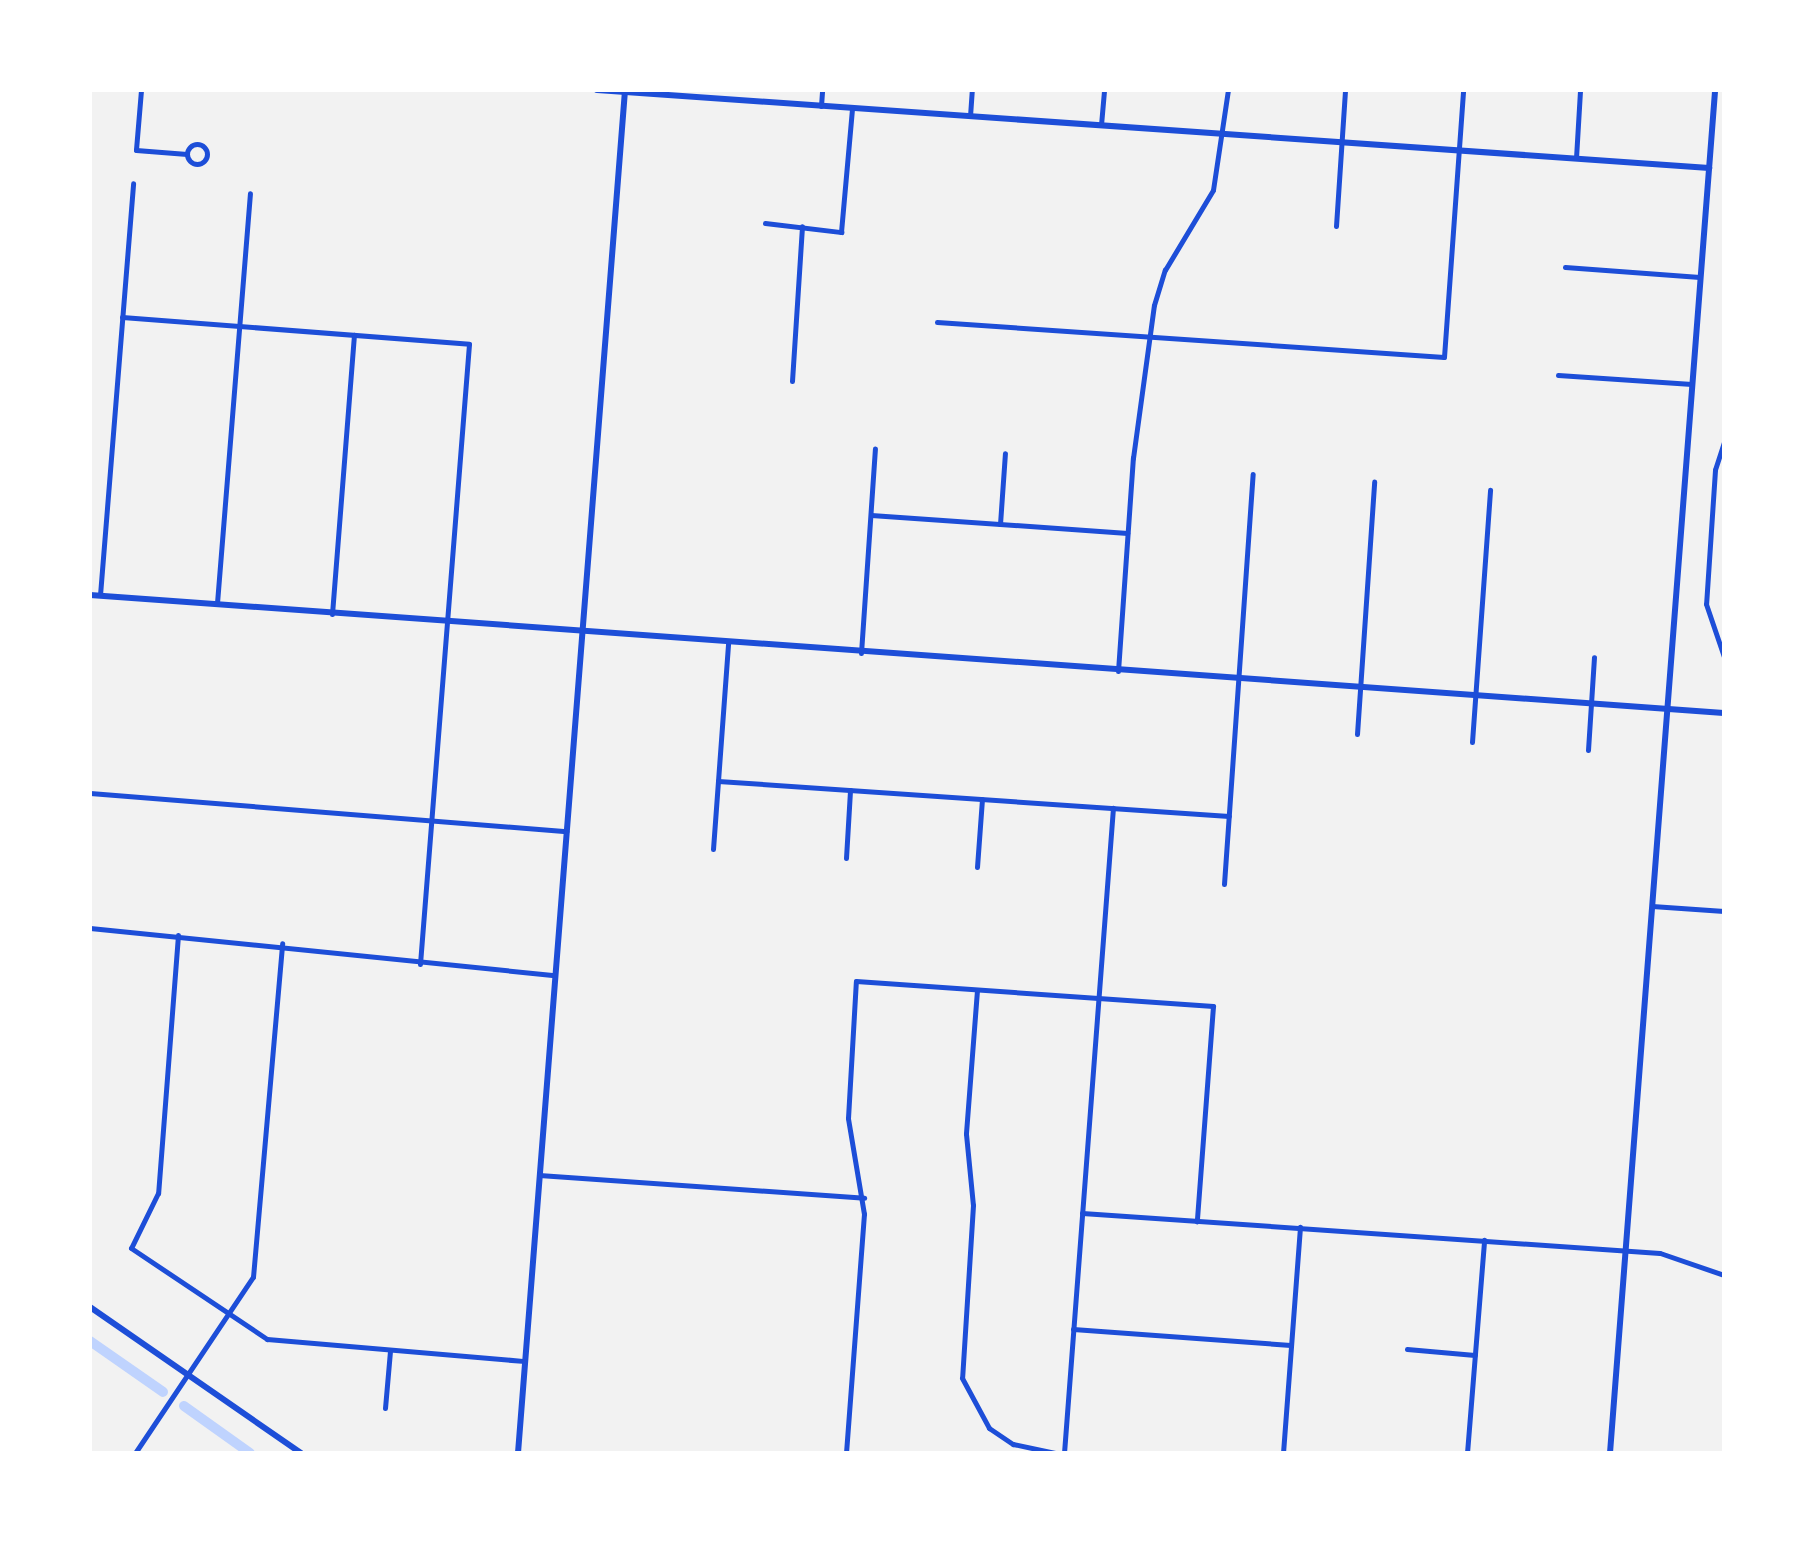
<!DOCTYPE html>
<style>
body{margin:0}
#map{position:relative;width:1814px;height:1543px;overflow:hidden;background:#f2f2f2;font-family:Cabin,sans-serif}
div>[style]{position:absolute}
.canal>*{height:10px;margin:-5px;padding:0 5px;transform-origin:5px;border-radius:5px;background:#bfd3fe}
.minor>*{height:5px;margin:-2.5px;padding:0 2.5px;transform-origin:2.5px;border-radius:2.5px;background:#1d4ed8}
.minor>.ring{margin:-2.5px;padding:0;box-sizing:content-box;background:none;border:5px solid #1d4ed8;border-radius:50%}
.tertiary>*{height:6px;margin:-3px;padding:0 3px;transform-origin:3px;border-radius:3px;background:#1d4ed8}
span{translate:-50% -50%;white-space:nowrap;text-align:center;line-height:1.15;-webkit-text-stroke:8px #fff;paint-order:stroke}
.frame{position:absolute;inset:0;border:92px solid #fff;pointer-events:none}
</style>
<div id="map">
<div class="canal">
<div style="left:90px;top:1341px;width:89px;rotate:34.9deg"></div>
<div style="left:184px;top:1406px;width:81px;rotate:35.5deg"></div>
</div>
<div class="minor">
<div style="left:141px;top:90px;width:60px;rotate:94.8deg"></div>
<div style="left:136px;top:150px;width:51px;rotate:4.5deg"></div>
<div style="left:821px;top:106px;width:16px;rotate:-86deg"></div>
<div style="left:970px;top:116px;width:26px;rotate:-86deg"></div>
<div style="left:1101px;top:125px;width:35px;rotate:-85deg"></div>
<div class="ring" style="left:187px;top:144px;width:15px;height:15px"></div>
<div style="left:1576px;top:158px;width:68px;rotate:-86.6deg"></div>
<div style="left:765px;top:223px;width:77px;rotate:6.8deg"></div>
<div style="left:841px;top:232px;width:124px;rotate:-84.9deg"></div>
<div style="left:1336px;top:226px;width:136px;rotate:-86.2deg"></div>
<div style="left:1565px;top:267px;width:135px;rotate:4.2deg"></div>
<div style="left:122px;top:317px;width:348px;rotate:4.4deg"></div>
<div style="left:469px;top:344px;width:622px;rotate:94.52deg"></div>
<div style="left:937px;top:322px;width:508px;rotate:3.95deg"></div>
<div style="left:1444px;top:357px;width:268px;rotate:-85.9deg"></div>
<div style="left:1558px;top:375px;width:134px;rotate:3.8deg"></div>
<div style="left:792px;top:381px;width:155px;rotate:-86.3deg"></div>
<div style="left:1724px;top:442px;width:29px;rotate:108deg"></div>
<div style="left:1715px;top:470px;width:134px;rotate:93.8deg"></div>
<div style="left:1706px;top:604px;width:56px;rotate:71.2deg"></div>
<div style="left:871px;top:515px;width:257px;rotate:4deg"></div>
<div style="left:1000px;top:524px;width:71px;rotate:-86deg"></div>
<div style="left:100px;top:595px;width:413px;rotate:-85.4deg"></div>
<div style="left:217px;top:603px;width:411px;rotate:-85.4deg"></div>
<div style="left:332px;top:614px;width:280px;rotate:-85.5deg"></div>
<div style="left:861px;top:653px;width:205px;rotate:-86.1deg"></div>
<div style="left:1118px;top:671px;width:214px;rotate:-86deg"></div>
<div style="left:1133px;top:458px;width:154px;rotate:-82.2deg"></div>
<div style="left:1154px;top:305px;width:37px;rotate:-73deg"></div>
<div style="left:1165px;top:270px;width:93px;rotate:-59deg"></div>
<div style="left:1213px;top:190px;width:101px;rotate:-81.5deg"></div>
<div style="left:1357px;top:734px;width:253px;rotate:-86.1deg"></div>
<div style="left:1472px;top:742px;width:253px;rotate:-85.9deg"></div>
<div style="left:1588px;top:750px;width:93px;rotate:-86.3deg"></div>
<div style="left:718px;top:781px;width:512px;rotate:3.92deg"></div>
<div style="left:90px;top:793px;width:478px;rotate:4.6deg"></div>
<div style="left:713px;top:849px;width:207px;rotate:-85.8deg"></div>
<div style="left:846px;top:858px;width:68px;rotate:-86.6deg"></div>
<div style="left:977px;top:867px;width:68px;rotate:-85.8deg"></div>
<div style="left:1224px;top:884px;width:411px;rotate:-86deg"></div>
<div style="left:1652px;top:906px;width:72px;rotate:4deg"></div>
<div style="left:90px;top:928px;width:467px;rotate:5.8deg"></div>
<div style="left:178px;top:935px;width:259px;rotate:94.4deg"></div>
<div style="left:158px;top:1193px;width:61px;rotate:116.1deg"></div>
<div style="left:131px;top:1248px;width:164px;rotate:33.8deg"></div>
<div style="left:267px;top:1339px;width:259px;rotate:4.9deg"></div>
<div style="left:977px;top:990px;width:144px;rotate:94.4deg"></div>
<div style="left:966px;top:1134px;width:71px;rotate:84.4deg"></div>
<div style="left:973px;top:1205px;width:173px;rotate:93.6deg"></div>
<div style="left:962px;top:1378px;width:57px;rotate:61.6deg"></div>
<div style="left:989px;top:1428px;width:29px;rotate:34deg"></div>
<div style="left:1013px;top:1444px;width:43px;rotate:12.1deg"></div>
<div style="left:539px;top:1175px;width:326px;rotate:4deg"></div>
<div style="left:1082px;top:1213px;width:579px;rotate:3.96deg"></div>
<div style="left:1660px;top:1253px;width:68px;rotate:19deg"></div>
<div style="left:1073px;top:1329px;width:218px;rotate:4.2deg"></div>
<div style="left:1407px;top:1349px;width:68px;rotate:5deg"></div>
<div style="left:385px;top:1408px;width:57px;rotate:-85deg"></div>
<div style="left:135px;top:1453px;width:212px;rotate:-56.2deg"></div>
<div style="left:253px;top:1277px;width:335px;rotate:-85deg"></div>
<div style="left:846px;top:1453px;width:240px;rotate:-85.7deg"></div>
<div style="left:864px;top:1214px;width:97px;rotate:-99.5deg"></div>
<div style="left:848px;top:1118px;width:137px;rotate:-86.7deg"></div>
<div style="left:856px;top:981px;width:358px;rotate:4deg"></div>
<div style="left:1213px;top:1006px;width:216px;rotate:94.3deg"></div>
<div style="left:1064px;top:1453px;width:647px;rotate:-85.66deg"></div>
<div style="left:1283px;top:1453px;width:227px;rotate:-85.7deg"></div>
<div style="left:1467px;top:1453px;width:214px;rotate:-85.4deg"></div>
</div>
<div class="tertiary">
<div style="left:597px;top:90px;width:1115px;rotate:4.01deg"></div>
<div style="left:90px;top:595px;width:1638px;rotate:4.13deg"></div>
<div style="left:90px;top:1307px;width:257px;rotate:34.7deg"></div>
<div style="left:518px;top:1453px;width:1367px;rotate:-85.51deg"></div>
<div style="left:1610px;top:1453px;width:1367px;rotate:-85.59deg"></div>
</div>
<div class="frame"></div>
</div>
